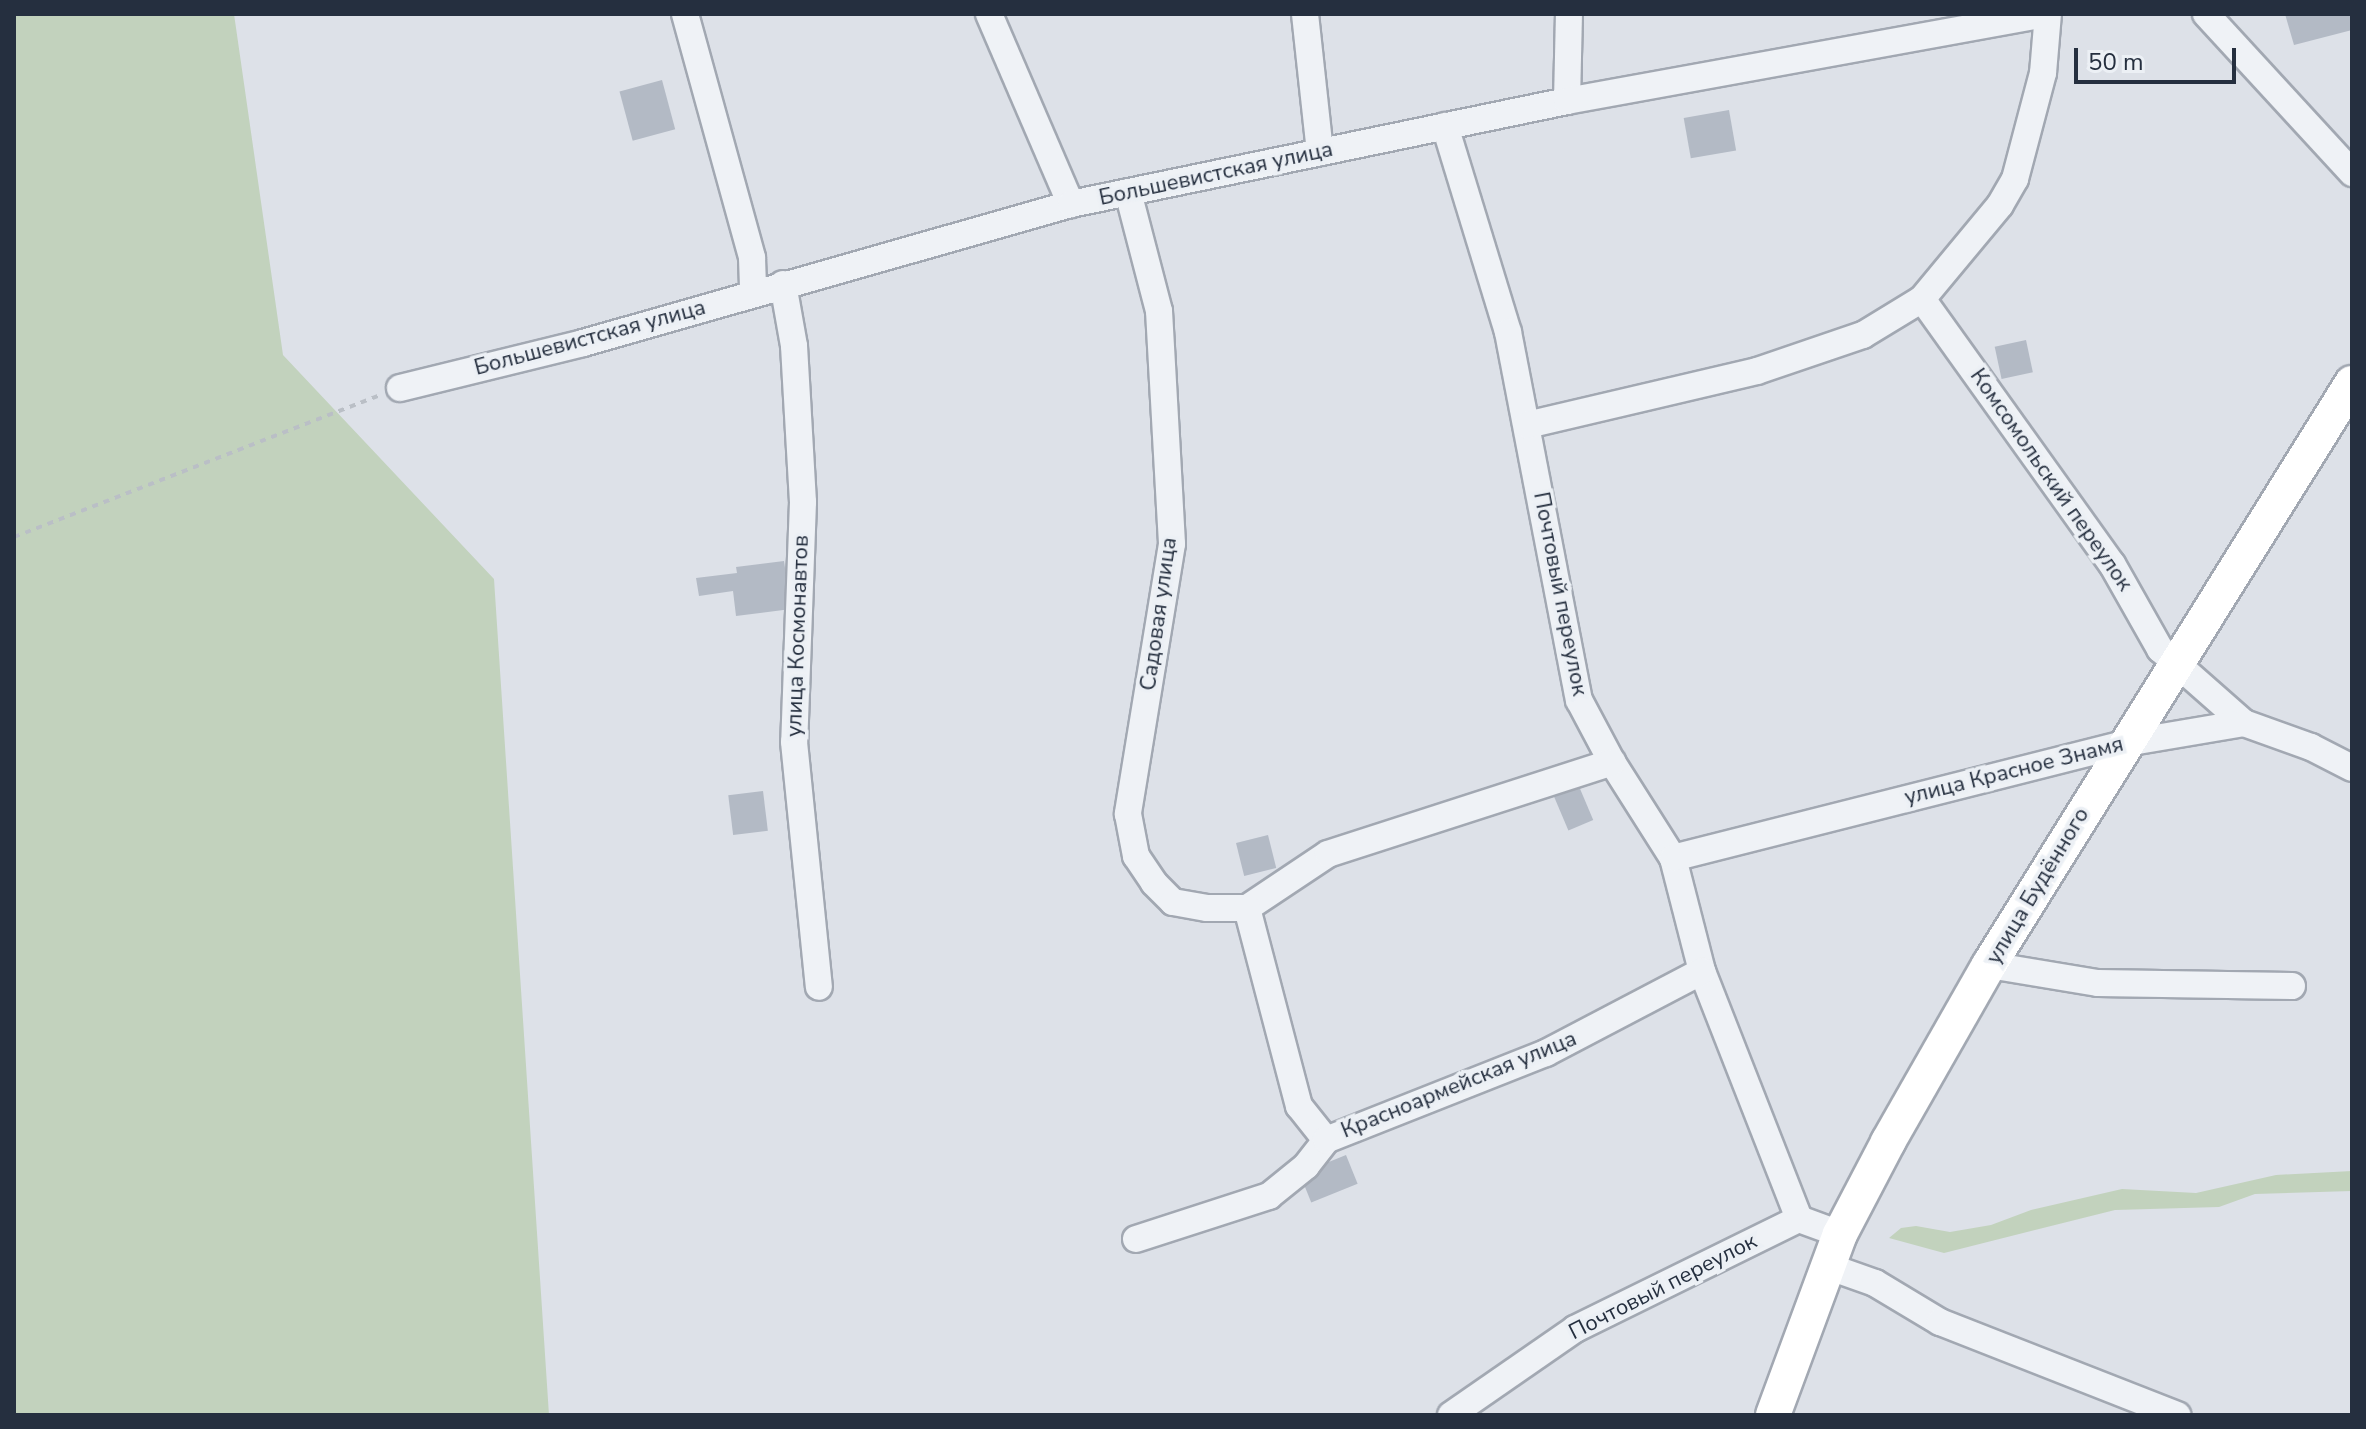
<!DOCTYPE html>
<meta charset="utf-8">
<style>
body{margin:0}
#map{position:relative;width:2366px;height:1429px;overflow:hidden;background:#dde1e8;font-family:"Nunito Sans",sans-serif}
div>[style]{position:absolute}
.green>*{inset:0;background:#c2d2bd}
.building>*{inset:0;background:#b3bac5;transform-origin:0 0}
.path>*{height:4px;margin-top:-2px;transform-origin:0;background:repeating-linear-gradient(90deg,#babfc6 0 6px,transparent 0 12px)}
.roads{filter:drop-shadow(2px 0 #a2a8b2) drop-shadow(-2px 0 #a2a8b2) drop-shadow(0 2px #a2a8b2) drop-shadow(0 -2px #a2a8b2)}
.minor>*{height:26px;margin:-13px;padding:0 13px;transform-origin:13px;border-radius:13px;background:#eff2f6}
.major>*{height:34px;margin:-17px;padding:0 17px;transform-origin:17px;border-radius:17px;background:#fff}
span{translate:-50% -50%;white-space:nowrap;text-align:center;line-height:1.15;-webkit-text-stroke:7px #ecf0f5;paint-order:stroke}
.street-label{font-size:22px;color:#252f3f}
.frame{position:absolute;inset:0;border:16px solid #252f3f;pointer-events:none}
.scale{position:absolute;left:2074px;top:48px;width:162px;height:36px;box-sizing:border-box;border:4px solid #252f3f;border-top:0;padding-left:10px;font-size:24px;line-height:28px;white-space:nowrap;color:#252f3f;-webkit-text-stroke:6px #ecf0f5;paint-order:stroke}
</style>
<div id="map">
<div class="green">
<div style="clip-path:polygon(14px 14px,234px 14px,283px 355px,494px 579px,549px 1415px,14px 1415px)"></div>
<div style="clip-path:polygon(2352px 1171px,2352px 1191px,2255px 1194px,2219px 1207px,2115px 1210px,1944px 1253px,1889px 1238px,1901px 1228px,1916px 1226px,1950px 1232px,1991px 1225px,2031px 1210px,2122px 1189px,2196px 1193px,2276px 1175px)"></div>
</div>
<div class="building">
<div style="clip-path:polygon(2285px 14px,2352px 14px,2352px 30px,2294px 45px)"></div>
<div style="left:662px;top:80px;width:51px;height:44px;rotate:75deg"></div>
<div style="left:1729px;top:110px;width:41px;height:46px;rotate:80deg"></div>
<div style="left:2026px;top:340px;width:33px;height:32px;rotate:78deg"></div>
<div style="clip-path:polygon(784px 561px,791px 609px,736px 616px,733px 591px,699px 596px,696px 578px,737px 573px,736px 567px)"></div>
<div style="left:1578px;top:784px;width:39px;height:27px;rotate:67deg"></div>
<div style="left:763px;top:791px;width:40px;height:35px;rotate:83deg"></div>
<div style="left:1268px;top:835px;width:34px;height:33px;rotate:76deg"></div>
<div style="left:1346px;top:1155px;width:31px;height:50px;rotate:68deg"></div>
</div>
<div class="path">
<div style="left:14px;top:537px;width:394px;rotate:-21.2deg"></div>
</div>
<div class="roads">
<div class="minor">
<div style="left:685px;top:14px;width:253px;rotate:74.6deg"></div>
<div style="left:752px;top:258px;width:34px;rotate:88deg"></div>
<div style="left:989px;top:14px;width:207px;rotate:66.7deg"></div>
<div style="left:1305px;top:14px;width:139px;rotate:83.8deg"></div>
<div style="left:2206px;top:14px;width:216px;rotate:47.4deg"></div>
<div style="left:1567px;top:101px;width:87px;rotate:-88.7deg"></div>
<div style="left:1445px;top:126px;width:215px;rotate:73deg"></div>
<div style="left:1508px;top:332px;width:375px;rotate:79.1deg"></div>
<div style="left:1579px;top:700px;width:70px;rotate:62deg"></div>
<div style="left:1612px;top:762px;width:114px;rotate:57.6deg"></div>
<div style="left:1673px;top:858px;width:117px;rotate:75.6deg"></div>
<div style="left:1702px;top:971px;width:266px;rotate:68.6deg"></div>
<div style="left:1799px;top:1219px;width:44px;rotate:20.1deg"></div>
<div style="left:1128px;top:192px;width:123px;rotate:75.4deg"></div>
<div style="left:1159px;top:311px;width:233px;rotate:86.8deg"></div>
<div style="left:1172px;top:544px;width:274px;rotate:99.3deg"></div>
<div style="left:1128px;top:814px;width:43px;rotate:79.2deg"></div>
<div style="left:1136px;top:856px;width:32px;rotate:56deg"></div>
<div style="left:1154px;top:883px;width:27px;rotate:45deg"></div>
<div style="left:1173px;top:902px;width:35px;rotate:10deg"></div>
<div style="left:1207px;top:908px;width:40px"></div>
<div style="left:783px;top:284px;width:63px;rotate:79.9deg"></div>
<div style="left:794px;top:346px;width:156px;rotate:86.7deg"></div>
<div style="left:803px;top:502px;width:240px;rotate:92.1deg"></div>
<div style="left:794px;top:742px;width:246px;rotate:84.2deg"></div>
<div style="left:1922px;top:299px;width:326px;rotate:54.4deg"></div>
<div style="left:2112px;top:564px;width:98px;rotate:60.5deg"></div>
<div style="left:2160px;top:649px;width:112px;rotate:41.4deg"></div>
<div style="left:400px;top:388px;width:188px;rotate:-13.8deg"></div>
<div style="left:583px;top:343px;width:507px;rotate:-15.9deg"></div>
<div style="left:1071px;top:204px;width:507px;rotate:-11.73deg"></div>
<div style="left:1567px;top:101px;width:486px;rotate:-10.3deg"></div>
<div style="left:1527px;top:425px;width:236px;rotate:-13.2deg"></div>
<div style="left:1757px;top:371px;width:112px;rotate:-18.8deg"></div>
<div style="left:1863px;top:335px;width:69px;rotate:-31.4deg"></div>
<div style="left:1922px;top:299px;width:122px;rotate:-50.3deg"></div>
<div style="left:2000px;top:205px;width:30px;rotate:-60deg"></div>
<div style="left:2015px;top:179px;width:110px;rotate:-75.2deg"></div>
<div style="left:2043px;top:73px;width:59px;rotate:-85.2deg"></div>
<div style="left:1673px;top:858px;width:467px;rotate:-14.2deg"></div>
<div style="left:2126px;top:743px;width:120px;rotate:-9.6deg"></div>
<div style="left:2244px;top:723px;width:71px;rotate:19.7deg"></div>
<div style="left:2311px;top:747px;width:46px;rotate:27.1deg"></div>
<div style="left:1247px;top:908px;width:97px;rotate:-33.7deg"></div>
<div style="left:1328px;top:854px;width:299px;rotate:-17.9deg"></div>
<div style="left:1247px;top:908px;width:205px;rotate:75.3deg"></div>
<div style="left:1299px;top:1106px;width:43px;rotate:51.5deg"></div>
<div style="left:1989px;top:965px;width:110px;rotate:9.4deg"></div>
<div style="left:2098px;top:983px;width:194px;rotate:0.9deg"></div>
<div style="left:1136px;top:1239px;width:140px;rotate:-17.9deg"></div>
<div style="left:1269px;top:1196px;width:48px;rotate:-39deg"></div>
<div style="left:1306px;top:1166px;width:33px;rotate:-52deg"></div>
<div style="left:1326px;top:1140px;width:237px;rotate:-21.6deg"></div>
<div style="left:1546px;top:1053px;width:176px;rotate:-27.7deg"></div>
<div style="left:1827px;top:1266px;width:51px;rotate:19.5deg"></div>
<div style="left:1875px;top:1283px;width:76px;rotate:31deg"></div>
<div style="left:1940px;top:1322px;width:255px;rotate:21.4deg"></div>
<div style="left:1451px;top:1415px;width:151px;rotate:-34.7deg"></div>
<div style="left:1575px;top:1329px;width:250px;rotate:-26.2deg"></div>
</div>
<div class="major">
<div style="left:1773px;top:1415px;width:193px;rotate:-69.7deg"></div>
<div style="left:1840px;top:1234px;width:104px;rotate:-62.4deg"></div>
<div style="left:1888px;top:1142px;width:204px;rotate:-60.3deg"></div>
<div style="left:1989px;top:965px;width:686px;rotate:-58.05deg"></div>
</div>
</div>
<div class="street-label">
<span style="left:1216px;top:174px;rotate:-12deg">Большевистская улица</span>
<span style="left:590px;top:338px;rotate:-15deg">Большевистская улица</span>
<span style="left:2051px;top:480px;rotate:55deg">Комсомольский переулок</span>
<span style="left:1560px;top:594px;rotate:79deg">Почтовый переулок</span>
<span style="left:1159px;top:614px;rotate:-82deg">Садовая улица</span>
<span style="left:798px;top:636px;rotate:-88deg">улица Космонавтов</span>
<span style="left:2014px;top:771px;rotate:-14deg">улица Красное Знамя</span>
<span style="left:2038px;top:886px;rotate:-59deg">улица Будённого</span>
<span style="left:1459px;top:1085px;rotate:-22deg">Красноармейская улица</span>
<span style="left:1663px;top:1287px;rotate:-27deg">Почтовый переулок</span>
</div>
<div class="frame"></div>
<div class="scale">50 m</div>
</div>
